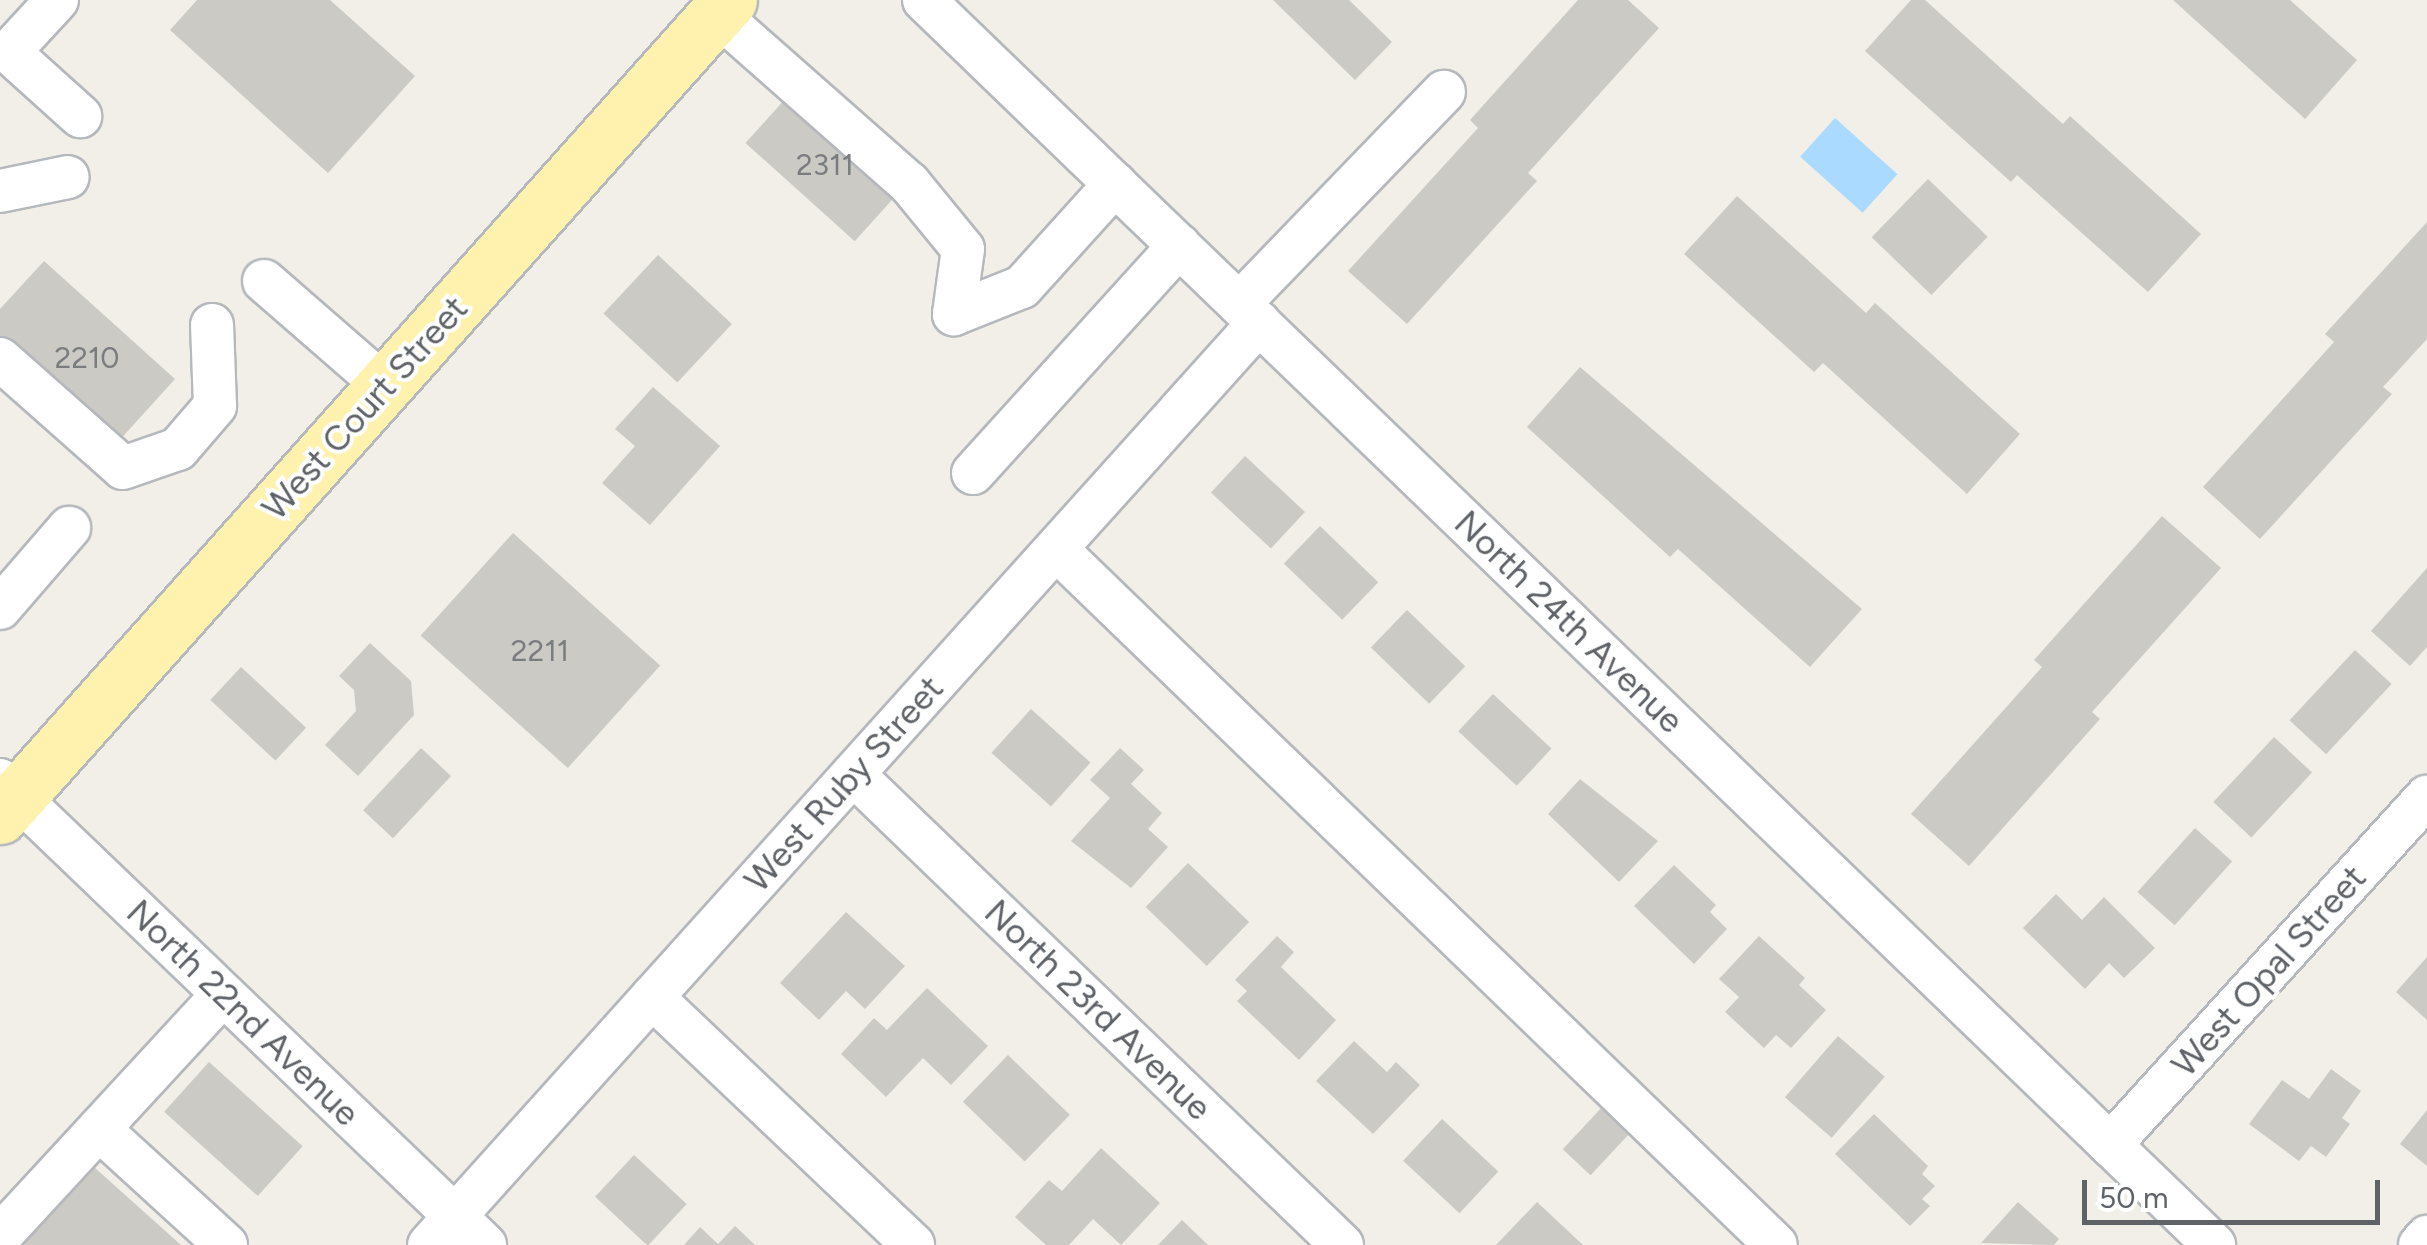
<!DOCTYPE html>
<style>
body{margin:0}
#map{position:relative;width:2427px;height:1245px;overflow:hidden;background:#f1efe8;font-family:Figtree,sans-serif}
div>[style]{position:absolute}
.water>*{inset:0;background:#aadaff;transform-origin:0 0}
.building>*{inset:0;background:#cccac5;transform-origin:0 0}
.roads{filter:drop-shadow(2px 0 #b5b8bc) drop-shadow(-2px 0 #b5b8bc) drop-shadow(0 2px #b5b8bc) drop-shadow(0 -2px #b5b8bc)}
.minor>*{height:42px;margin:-21px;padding:0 21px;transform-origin:21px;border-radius:21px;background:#fff}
.major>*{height:55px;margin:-27.5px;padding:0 27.5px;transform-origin:27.5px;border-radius:27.5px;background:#fff2af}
span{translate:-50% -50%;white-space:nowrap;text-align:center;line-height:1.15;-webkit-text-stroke:8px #fff;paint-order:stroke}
.number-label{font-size:30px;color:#7a7d7f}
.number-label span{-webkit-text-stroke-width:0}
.street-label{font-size:35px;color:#5f6368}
.scale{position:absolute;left:2082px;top:1180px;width:298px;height:45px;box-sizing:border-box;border:5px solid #5f6368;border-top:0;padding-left:12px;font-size:30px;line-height:35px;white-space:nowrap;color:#5f6368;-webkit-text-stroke:8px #fff;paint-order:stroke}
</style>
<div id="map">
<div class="water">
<div style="left:1835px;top:118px;width:84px;height:52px;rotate:42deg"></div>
</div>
<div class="building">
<div style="clip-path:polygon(197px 0,330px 0,415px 76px,328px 173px,170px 30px)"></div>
<div style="clip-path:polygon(1273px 0,1349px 0,1392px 42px,1355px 80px)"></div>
<div style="clip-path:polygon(1578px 0,1628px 0,1659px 28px,1528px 173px,1537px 181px,1407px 324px,1348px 271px,1478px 128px,1470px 120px)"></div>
<div style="clip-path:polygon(1911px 0,1925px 0,2063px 124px,2070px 116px,2201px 234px,2148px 292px,2017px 175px,2011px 182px,1865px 51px)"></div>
<div style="clip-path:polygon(2173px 0,2290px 0,2357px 60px,2305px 119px)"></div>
<div style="left:795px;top:88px;width:147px;height:74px;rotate:42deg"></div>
<div style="left:1928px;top:179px;width:83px;height:81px;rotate:44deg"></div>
<div style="clip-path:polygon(1737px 196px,1866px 313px,1875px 303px,2020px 434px,1967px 494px,1823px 363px,1814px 372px,1684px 254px)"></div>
<div style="clip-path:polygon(2427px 222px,2427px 339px,2383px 387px,2392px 394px,2260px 539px,2203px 487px,2334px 342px,2325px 334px)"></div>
<div style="left:658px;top:255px;width:101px;height:80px;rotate:43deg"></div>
<div style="clip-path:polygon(44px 261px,175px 379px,117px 443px,0 337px,0 309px)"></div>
<div style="clip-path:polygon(1580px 367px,1862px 609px,1810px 667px,1678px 549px,1670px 557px,1527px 427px)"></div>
<div style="clip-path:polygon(653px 387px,720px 446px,650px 525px,602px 483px,635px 446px,615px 429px)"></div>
<div style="left:1245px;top:456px;width:82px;height:50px;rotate:43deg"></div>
<div style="clip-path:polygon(2162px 516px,2221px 568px,2092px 712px,2100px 719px,1969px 866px,1911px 814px,2042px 667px,2034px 660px)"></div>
<div style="left:1320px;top:526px;width:81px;height:52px;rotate:44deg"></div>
<div style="left:513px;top:533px;width:198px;height:138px;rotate:42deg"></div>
<div style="clip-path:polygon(2427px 568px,2427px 647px,2410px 666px,2371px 631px)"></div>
<div style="left:1407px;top:610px;width:81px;height:52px;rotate:44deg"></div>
<div style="clip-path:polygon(370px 643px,411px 681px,414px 715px,358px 776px,325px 745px,356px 711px,354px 690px,339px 676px)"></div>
<div style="left:2355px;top:650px;width:50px;height:96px;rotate:43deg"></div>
<div style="left:241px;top:667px;width:89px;height:45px;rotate:43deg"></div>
<div style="left:1493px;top:694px;width:80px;height:51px;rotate:43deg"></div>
<div style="left:1031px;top:709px;width:80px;height:59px;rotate:42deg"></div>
<div style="left:2274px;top:737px;width:52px;height:89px;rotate:43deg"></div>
<div style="left:421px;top:748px;width:41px;height:85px;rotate:43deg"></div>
<div style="clip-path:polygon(1120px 748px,1144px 770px,1131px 784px,1162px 813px,1148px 829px,1168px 847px,1131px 888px,1071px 841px,1110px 798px,1090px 780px)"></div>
<div style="clip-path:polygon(1580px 779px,1658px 841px,1619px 882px,1548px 814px)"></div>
<div style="left:2195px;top:828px;width:50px;height:86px;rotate:42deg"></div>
<div style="left:1188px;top:863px;width:85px;height:61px;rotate:44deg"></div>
<div style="clip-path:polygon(1674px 865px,1716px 905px,1710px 912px,1727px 929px,1694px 964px,1634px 906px)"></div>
<div style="clip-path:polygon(2056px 894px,2082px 920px,2104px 897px,2155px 948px,2124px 978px,2109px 963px,2085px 989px,2023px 928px)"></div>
<div style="clip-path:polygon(846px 912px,905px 966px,865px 1009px,846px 991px,819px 1020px,780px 983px)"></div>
<div style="clip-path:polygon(1277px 936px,1294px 952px,1281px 967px,1336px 1020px,1299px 1060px,1237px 1001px,1247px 991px,1235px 980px)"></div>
<div style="clip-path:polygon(1759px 936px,1805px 978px,1799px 985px,1826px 1010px,1791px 1048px,1776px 1035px,1764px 1048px,1725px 1012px,1739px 997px,1719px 979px)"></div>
<div style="clip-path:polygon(2427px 957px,2427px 1020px,2396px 992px)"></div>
<div style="clip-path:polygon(927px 988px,988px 1046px,951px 1085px,923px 1058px,886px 1097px,841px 1054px,874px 1018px,887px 1030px)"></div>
<div style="left:1838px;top:1036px;width:62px;height:81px;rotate:41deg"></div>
<div style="clip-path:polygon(1354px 1041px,1387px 1072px,1396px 1062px,1420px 1085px,1373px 1134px,1316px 1081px)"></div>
<div style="left:1008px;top:1055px;width:86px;height:65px;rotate:44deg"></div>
<div style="left:209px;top:1062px;width:126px;height:67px;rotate:42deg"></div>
<div style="clip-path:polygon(2331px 1069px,2361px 1091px,2342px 1118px,2350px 1124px,2326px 1157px,2311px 1146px,2299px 1161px,2249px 1124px,2282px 1080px,2309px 1099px)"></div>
<div style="left:1605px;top:1104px;width:38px;height:62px;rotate:43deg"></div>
<div style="clip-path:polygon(2427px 1110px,2427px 1166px,2400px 1144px)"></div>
<div style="clip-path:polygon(1874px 1114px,1928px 1166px,1922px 1174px,1935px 1186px,1922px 1199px,1930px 1206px,1910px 1226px,1835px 1154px)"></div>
<div style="left:1442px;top:1119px;width:77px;height:57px;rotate:43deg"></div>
<div style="clip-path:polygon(1101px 1148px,1160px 1203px,1121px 1245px,1093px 1219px,1069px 1245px,1046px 1245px,1015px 1217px,1049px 1180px,1062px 1191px)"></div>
<div style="left:634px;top:1155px;width:72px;height:57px;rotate:43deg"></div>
<div style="clip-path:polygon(94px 1167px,181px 1245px,23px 1245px)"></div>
<div style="clip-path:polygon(1537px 1202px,1583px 1245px,1496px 1245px)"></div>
<div style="clip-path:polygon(2018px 1202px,2059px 1239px,2054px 1245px,1981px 1243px)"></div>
<div style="clip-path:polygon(1182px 1220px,1208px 1245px,1158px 1245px)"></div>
<div style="clip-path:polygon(735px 1226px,755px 1245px,684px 1245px,700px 1227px,718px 1244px)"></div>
</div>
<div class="roads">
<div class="minor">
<div style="left:57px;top:0;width:71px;rotate:132.7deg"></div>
<div style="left:9px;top:52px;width:96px;rotate:42deg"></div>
<div style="left:924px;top:0;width:1793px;rotate:43.98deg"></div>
<div style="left:717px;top:14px;width:256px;rotate:41.4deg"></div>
<div style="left:909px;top:183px;width:85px;rotate:50.7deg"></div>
<div style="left:963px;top:249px;width:66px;rotate:97.9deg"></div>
<div style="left:954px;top:314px;width:73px;rotate:-21.7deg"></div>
<div style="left:1022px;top:287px;width:139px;rotate:-47.9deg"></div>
<div style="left:0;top:191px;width:69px;rotate:-11.6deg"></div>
<div style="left:264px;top:281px;width:160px;rotate:41deg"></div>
<div style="left:1239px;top:304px;width:295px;rotate:-46deg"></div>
<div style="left:0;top:359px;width:164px;rotate:41.5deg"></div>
<div style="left:123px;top:468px;width:58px;rotate:-19.1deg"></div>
<div style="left:178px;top:449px;width:57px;rotate:-49.3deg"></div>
<div style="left:215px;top:406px;width:81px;rotate:-92.1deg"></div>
<div style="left:973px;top:473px;width:307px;rotate:-47.8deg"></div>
<div style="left:1056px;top:549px;width:1001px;rotate:44.03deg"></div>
<div style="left:0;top:608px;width:106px;rotate:-49.2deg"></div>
<div style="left:853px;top:774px;width:679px;rotate:43.93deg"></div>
<div style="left:0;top:780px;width:672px;rotate:43.79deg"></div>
<div style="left:652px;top:997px;width:360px;rotate:43.5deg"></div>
<div style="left:99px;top:1129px;width:172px;rotate:42.4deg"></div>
<div style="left:2110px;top:1145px;width:471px;rotate:-47.7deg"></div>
<div style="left:0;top:1236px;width:329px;rotate:-47.3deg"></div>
<div style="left:429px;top:1245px;width:1241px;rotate:-48.01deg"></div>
<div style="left:2420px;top:1245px;width:11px;rotate:-49deg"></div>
</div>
<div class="major">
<div style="left:0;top:816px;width:1094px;rotate:-48.22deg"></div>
</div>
</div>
<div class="number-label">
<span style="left:825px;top:165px">2311</span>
<span style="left:87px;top:358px">2210</span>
<span style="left:540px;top:651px">2211</span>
</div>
<div class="street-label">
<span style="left:365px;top:408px;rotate:-48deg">West Court Street</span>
<span style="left:1569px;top:622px;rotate:44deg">North 24th Avenue</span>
<span style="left:844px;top:784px;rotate:-48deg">West Ruby Street</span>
<span style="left:2269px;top:971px;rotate:-48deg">West Opal Street</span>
<span style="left:1098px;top:1010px;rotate:44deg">North 23rd Avenue</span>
<span style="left:243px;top:1013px;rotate:44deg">North 22nd Avenue</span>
</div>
<div class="scale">50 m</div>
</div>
